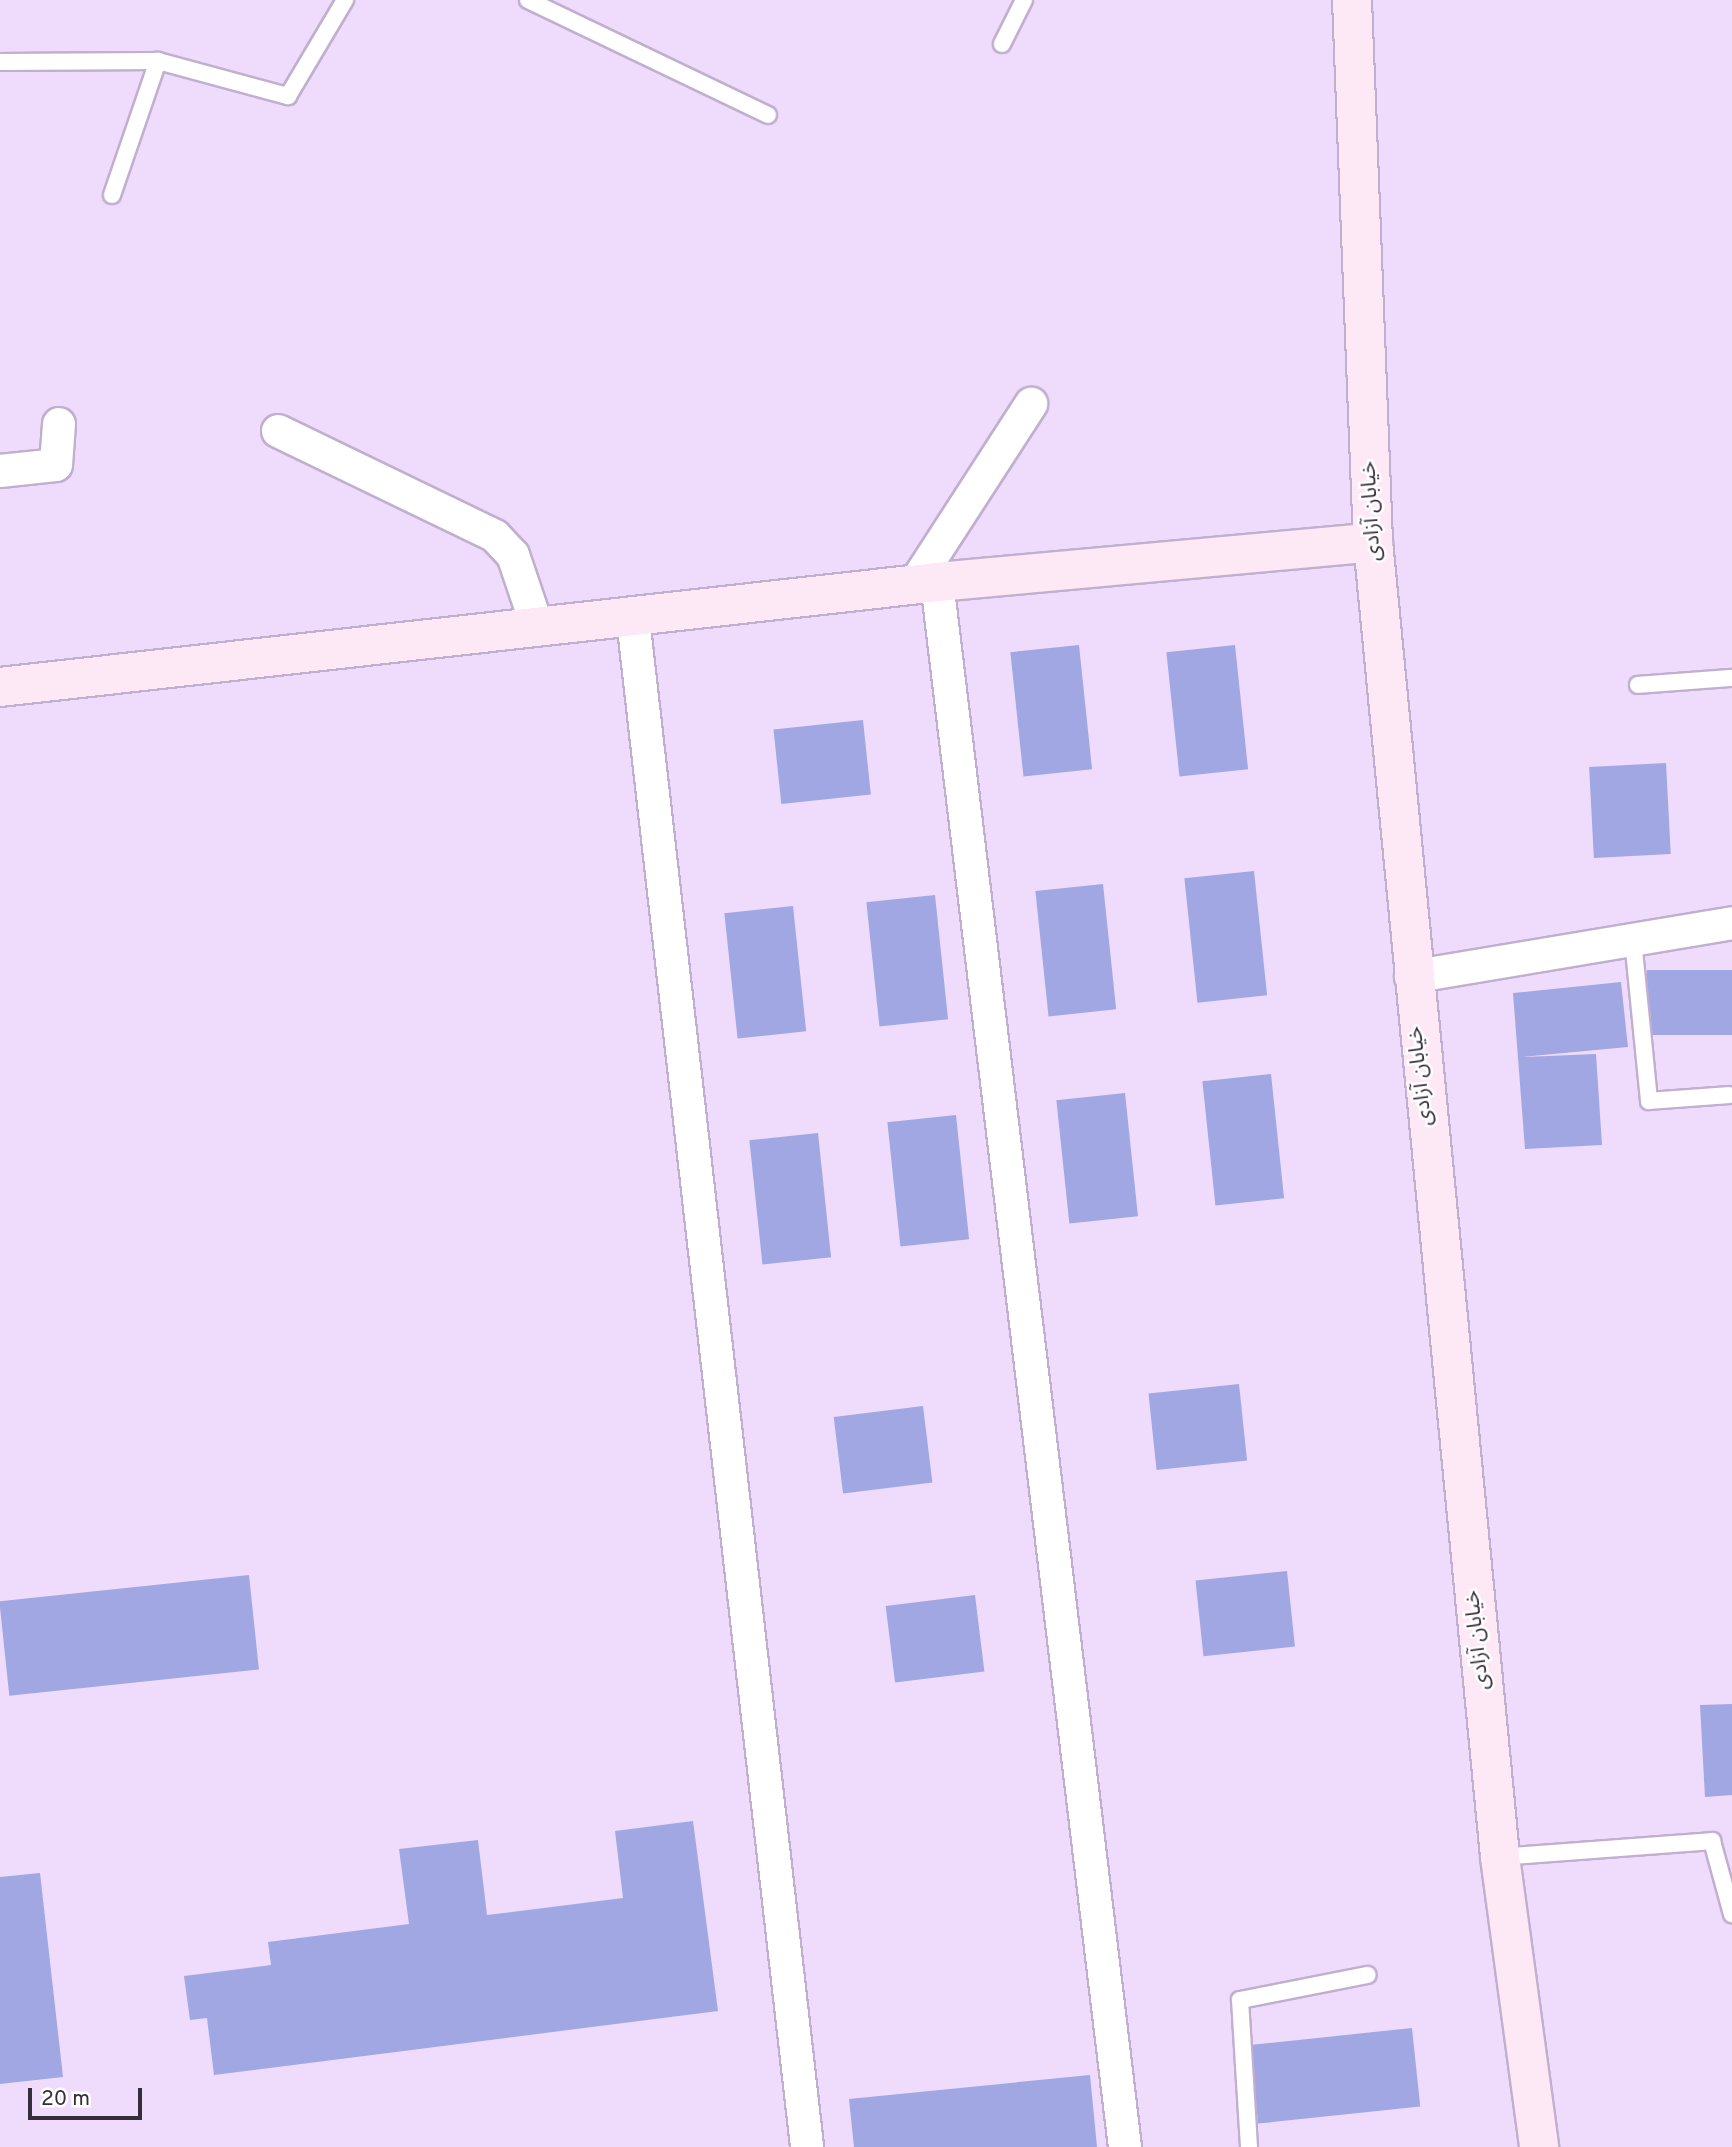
<!DOCTYPE html>
<meta charset="utf-8">
<style>
body{margin:0}
#map{position:relative;width:1732px;height:2147px;overflow:hidden;background:#efdcfd;font-family:Overpass,"Noto Sans Arabic",sans-serif}
div>[style]{position:absolute}
.building>*{inset:0;background:#a0a7e3;transform-origin:0 0}
.roads{filter:drop-shadow(2px 0 #c0afce) drop-shadow(-2px 0 #c0afce) drop-shadow(0 2px #c0afce) drop-shadow(0 -2px #c0afce)}
.lane>*{height:16px;margin:-8px;padding:0 8px;transform-origin:8px;border-radius:8px;background:#fff}
.street>*{height:32px;margin:-16px;padding:0 16px;transform-origin:16px;border-radius:16px;background:#fff}
.secondary>*{height:38px;margin:-19px;padding:0 19px;transform-origin:19px;border-radius:19px;background:#fde8f5}
span{translate:-50% -50%;white-space:nowrap;text-align:center;line-height:1.15;-webkit-text-stroke:5px #fff;paint-order:stroke}
.street-label{font-size:21px;color:#352e3a}
.scale{position:absolute;left:28px;top:2088px;width:114px;height:32px;box-sizing:border-box;border:4px solid #352e3a;border-top:0;padding-left:9px;font-size:21px;line-height:24px;white-space:nowrap;color:#352e3a;-webkit-text-stroke:5px #fff;paint-order:stroke}
</style>
<div id="map">
<div class="building">
<div style="left:1079px;top:645px;width:125px;height:69px;rotate:84deg"></div>
<div style="left:1235px;top:645px;width:125px;height:69px;rotate:84deg"></div>
<div style="left:863px;top:720px;width:75px;height:90px;rotate:84deg"></div>
<div style="left:1666px;top:763px;width:91px;height:77px;rotate:87deg"></div>
<div style="left:1254px;top:871px;width:125px;height:70px;rotate:84deg"></div>
<div style="left:1103px;top:884px;width:126px;height:68px;rotate:84deg"></div>
<div style="left:935px;top:895px;width:125px;height:69px;rotate:84deg"></div>
<div style="left:793px;top:906px;width:126px;height:69px;rotate:84deg"></div>
<div style="left:1732px;top:970px;width:65px;height:85px;rotate:90deg"></div>
<div style="clip-path:polygon(1621px 982px,1628px 1047px,1522px 1057px,1596px 1054px,1602px 1145px,1525px 1149px,1513px 993px)"></div>
<div style="left:1271px;top:1074px;width:125px;height:69px;rotate:84deg"></div>
<div style="left:1125px;top:1093px;width:124px;height:69px;rotate:84deg"></div>
<div style="left:956px;top:1115px;width:125px;height:69px;rotate:84deg"></div>
<div style="left:818px;top:1133px;width:125px;height:69px;rotate:84deg"></div>
<div style="left:1239px;top:1384px;width:77px;height:91px;rotate:84deg"></div>
<div style="left:923px;top:1406px;width:77px;height:90px;rotate:83deg"></div>
<div style="left:1287px;top:1571px;width:76px;height:92px;rotate:84deg"></div>
<div style="left:249px;top:1575px;width:95px;height:251px;rotate:84deg"></div>
<div style="left:975px;top:1595px;width:77px;height:90px;rotate:83deg"></div>
<div style="clip-path:polygon(1732px 1704px,1732px 1795px,1705px 1797px,1700px 1705px)"></div>
<div style="clip-path:polygon(693px 1821px,718px 2011px,214px 2075px,207px 2018px,190px 2020px,184px 1976px,271px 1965px,268px 1942px,409px 1924px,399px 1849px,478px 1840px,487px 1915px,623px 1898px,615px 1831px)"></div>
<div style="clip-path:polygon(40px 1873px,63px 2077px,0 2084px,0 1877px)"></div>
<div style="left:1412px;top:2028px;width:79px;height:163px;rotate:84deg"></div>
<div style="clip-path:polygon(1090px 2075px,1097px 2147px,854px 2147px,849px 2099px)"></div>
</div>
<div class="roads">
<div class="lane">
<div style="left:528px;top:0;width:266px;rotate:25.6deg"></div>
<div style="left:1002px;top:44px;width:49px;rotate:-63.4deg"></div>
<div style="left:0;top:62px;width:158px;rotate:-0.4deg"></div>
<div style="left:158px;top:61px;width:135px;rotate:15.1deg"></div>
<div style="left:288px;top:96px;width:112px;rotate:-59.3deg"></div>
<div style="left:112px;top:195px;width:142px;rotate:-71.1deg"></div>
<div style="left:1638px;top:685px;width:94px;rotate:-4.3deg"></div>
<div style="left:1633px;top:940px;width:162px;rotate:84.3deg"></div>
<div style="left:1649px;top:1101px;width:80px;rotate:-4.3deg"></div>
<div style="left:1500px;top:1857px;width:213px;rotate:-4.3deg"></div>
<div style="left:1712px;top:1841px;width:76px;rotate:74.7deg"></div>
<div style="left:1249px;top:2147px;width:147px;rotate:-93.5deg"></div>
<div style="left:1240px;top:2000px;width:130px;rotate:-11.1deg"></div>
</div>
<div class="street">
<div style="left:278px;top:431px;width:241px;rotate:25.8deg"></div>
<div style="left:495px;top:536px;width:26px;rotate:47deg"></div>
<div style="left:513px;top:555px;width:78px;rotate:71.3deg"></div>
<div style="left:0;top:471px;width:56px;rotate:-6.1deg"></div>
<div style="left:56px;top:465px;width:41px;rotate:-85.8deg"></div>
<div style="left:937px;top:582px;width:1576px;rotate:83.15deg"></div>
<div style="left:914px;top:585px;width:216px;rotate:-57.1deg"></div>
<div style="left:633px;top:619px;width:1538px;rotate:83.5deg"></div>
<div style="left:1411px;top:977px;width:326px;rotate:-9.5deg"></div>
</div>
<div class="secondary">
<div style="left:1352px;top:0;width:542px;rotate:87.78deg"></div>
<div style="left:1373px;top:542px;width:1321px;rotate:84.48deg"></div>
<div style="left:1500px;top:1857px;width:293px;rotate:82.3deg"></div>
<div style="left:0;top:687px;width:943px;rotate:-6.39deg"></div>
<div style="left:937px;top:582px;width:438px;rotate:-5.2deg"></div>
</div>
</div>
<div class="street-label">
<span style="left:1372px;top:511px;rotate:-93deg">خیابان آزادی</span>
<span style="left:1421px;top:1076px;rotate:-96deg">خیابان آزادی</span>
<span style="left:1478px;top:1640px;rotate:-96deg">خیابان آزادی</span>
</div>
<div class="scale">20 m</div>
</div>
